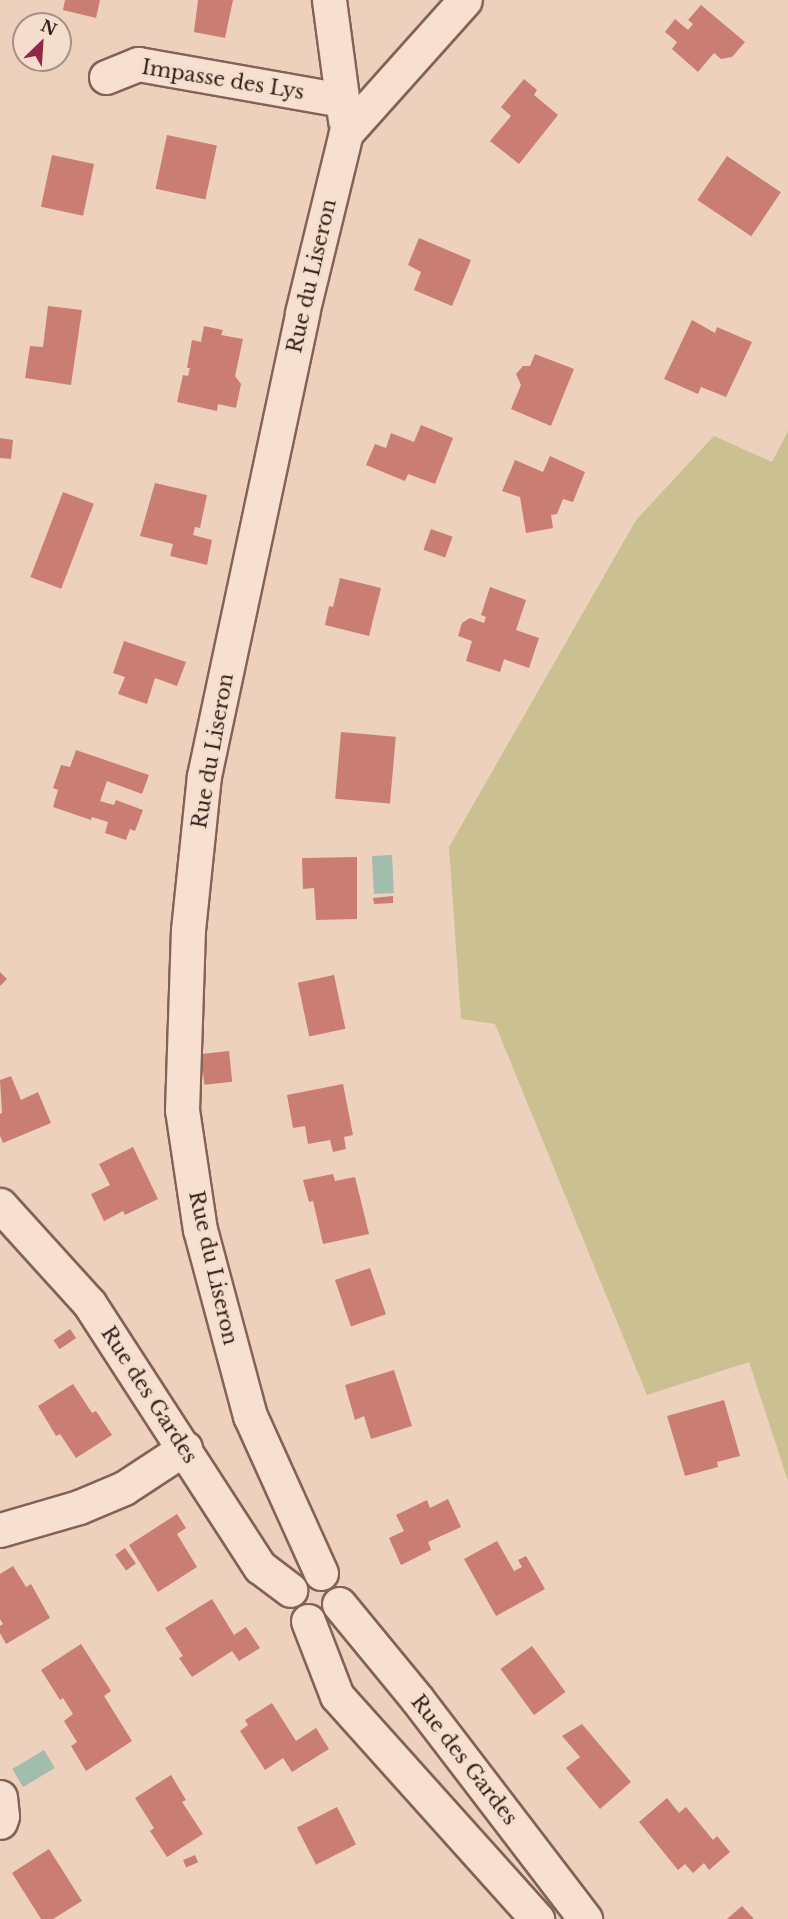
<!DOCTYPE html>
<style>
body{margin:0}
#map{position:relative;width:788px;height:1919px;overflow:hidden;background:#edd1bd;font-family:"Libre Baskerville",serif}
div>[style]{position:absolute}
.green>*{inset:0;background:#cac092}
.water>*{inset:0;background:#a1bead;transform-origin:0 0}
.building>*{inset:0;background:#ca7e73;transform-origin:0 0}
.roads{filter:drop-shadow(2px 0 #846257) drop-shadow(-2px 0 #846257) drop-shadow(0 2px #846257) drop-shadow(0 -2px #846257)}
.minor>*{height:33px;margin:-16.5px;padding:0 16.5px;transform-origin:16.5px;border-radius:16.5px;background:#f8e0d0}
span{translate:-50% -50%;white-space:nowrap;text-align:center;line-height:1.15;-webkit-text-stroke:4.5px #f4ddcc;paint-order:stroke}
.street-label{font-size:20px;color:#33201b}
.north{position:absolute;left:12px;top:12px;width:60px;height:60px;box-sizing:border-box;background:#f4ddcc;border:2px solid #a79185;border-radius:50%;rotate:25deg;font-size:16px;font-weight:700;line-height:24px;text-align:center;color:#33201b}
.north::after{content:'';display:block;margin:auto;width:21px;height:27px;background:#922847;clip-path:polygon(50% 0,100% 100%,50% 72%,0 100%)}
</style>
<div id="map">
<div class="green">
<div style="clip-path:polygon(788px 431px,788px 1481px,749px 1362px,647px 1395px,495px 1024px,461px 1019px,449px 847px,636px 520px,714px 436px,772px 462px)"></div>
</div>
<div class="water">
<div style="left:392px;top:855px;width:38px;height:20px;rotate:87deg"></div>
<div style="left:44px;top:1750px;width:21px;height:37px;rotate:59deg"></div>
</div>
<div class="building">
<div style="clip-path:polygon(65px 0,100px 0,96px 18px,63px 10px)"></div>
<div style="clip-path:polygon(198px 0,233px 0,225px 38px,194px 32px)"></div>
<div style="clip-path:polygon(701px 5px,745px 42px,732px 57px,721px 59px,714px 53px,698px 72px,672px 49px,677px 42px,665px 32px,675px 19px,688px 30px,693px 24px,688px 20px)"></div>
<div style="clip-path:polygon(524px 79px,537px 90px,534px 95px,558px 115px,519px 164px,490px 141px,511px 116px,501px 107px)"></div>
<div style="left:167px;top:135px;width:51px;height:55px;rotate:12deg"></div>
<div style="left:52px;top:155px;width:43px;height:53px;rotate:12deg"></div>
<div style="left:727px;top:156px;width:65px;height:53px;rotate:34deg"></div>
<div style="clip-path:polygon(419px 238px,471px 260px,452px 306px,414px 290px,421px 272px,408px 265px)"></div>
<div style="clip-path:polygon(48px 306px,82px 310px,71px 385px,25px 378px,30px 346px,43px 347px)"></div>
<div style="clip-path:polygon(692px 320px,715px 333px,717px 327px,752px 342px,726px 397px,701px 387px,698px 394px,664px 379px)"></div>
<div style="clip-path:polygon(204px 326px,223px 330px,221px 335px,243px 339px,235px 376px,241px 384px,236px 408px,218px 404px,217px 411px,177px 402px,183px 375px,188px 376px,190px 368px,187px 368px,192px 340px,201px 342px)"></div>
<div style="clip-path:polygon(535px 354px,574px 369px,551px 426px,511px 409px,521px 385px,516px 374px,523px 366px,530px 366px)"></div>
<div style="clip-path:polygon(421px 425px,453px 438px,435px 484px,408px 474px,405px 481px,366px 465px,375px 444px,386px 448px,391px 433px,414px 442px)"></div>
<div style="clip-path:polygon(0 438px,13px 440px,11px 459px,0 458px)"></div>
<div style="clip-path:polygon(550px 456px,585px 472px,573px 502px,563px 499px,557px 514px,551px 515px,553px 528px,526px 533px,520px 497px,502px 491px,515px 460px,543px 472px)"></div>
<div style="clip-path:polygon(155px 483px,207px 495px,200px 528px,195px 527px,193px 535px,212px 540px,207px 565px,170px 556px,173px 544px,140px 536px)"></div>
<div style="left:63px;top:492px;width:33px;height:91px;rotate:21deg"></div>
<div style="left:431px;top:529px;width:23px;height:22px;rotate:20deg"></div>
<div style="clip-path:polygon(340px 578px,381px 588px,369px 636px,325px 625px,329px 606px,333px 607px)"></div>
<div style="clip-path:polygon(490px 587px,526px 600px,516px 630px,539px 638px,529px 668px,504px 659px,500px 672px,466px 661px,472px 641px,458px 636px,462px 623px,470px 618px,484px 623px,486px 617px,481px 615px)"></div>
<div style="clip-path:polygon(124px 641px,186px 662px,177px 686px,155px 678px,147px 704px,118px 694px,125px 677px,113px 673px)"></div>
<div style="left:341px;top:732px;width:55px;height:67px;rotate:5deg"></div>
<div style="clip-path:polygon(76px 750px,149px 775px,142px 794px,107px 781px,100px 801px,114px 805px,116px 800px,143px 810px,135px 831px,130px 829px,126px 840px,105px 833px,108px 822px,92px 817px,91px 820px,53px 807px,58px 790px,53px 788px,61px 765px,70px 767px)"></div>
<div style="clip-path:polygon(357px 857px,357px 919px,316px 920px,314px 888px,303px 889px,302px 858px)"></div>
<div style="clip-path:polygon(393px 896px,393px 903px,374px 904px,373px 898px)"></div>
<div style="clip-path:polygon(0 972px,7px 979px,0 986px)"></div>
<div style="left:334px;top:975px;width:55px;height:37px;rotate:78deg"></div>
<div style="left:229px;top:1051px;width:31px;height:28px;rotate:84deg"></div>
<div style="clip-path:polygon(11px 1076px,21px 1100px,38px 1092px,51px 1123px,3px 1143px,0 1136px,0 1114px,2px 1113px,0 1080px)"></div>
<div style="clip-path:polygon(343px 1084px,353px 1135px,344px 1137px,346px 1149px,333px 1152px,330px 1140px,308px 1144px,305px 1126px,293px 1128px,287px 1095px)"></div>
<div style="clip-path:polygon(133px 1147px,158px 1199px,125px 1215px,123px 1211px,104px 1221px,91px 1194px,110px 1185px,99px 1164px)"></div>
<div style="clip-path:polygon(333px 1174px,335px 1181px,355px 1177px,369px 1234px,323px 1244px,313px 1201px,309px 1202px,303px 1180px)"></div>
<div style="left:370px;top:1268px;width:49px;height:37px;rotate:71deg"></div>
<div style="left:70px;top:1329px;width:11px;height:20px;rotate:56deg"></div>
<div style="clip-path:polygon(394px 1370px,412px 1426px,371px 1439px,364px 1416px,355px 1420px,345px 1385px)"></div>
<div style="clip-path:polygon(73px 1384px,92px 1413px,96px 1411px,112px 1435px,76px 1458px,60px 1434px,56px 1436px,38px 1406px)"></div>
<div style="clip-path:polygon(724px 1400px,740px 1456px,717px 1462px,718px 1467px,685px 1476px,667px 1416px)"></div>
<div style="clip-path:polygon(448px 1499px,461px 1527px,428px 1542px,431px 1550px,401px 1565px,389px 1538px,404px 1531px,396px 1515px,427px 1500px,430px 1508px)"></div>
<div style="clip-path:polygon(177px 1514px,186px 1528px,177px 1534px,197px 1567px,158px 1592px,129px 1545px)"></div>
<div style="clip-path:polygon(497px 1541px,514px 1571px,522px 1567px,518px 1560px,526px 1556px,545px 1589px,496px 1616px,464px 1559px)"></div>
<div style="left:125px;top:1548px;width:19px;height:12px;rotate:55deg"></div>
<div style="clip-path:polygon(13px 1566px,26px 1587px,31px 1584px,50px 1618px,6px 1644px,0 1633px,0 1626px,3px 1624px,0 1619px,0 1574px)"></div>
<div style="clip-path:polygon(212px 1599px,234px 1635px,246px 1627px,260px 1648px,239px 1661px,232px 1651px,192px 1677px,179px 1658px,183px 1656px,165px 1628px)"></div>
<div style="clip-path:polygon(81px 1644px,111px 1691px,104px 1696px,132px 1741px,86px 1771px,71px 1746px,77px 1742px,64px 1721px,73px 1714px,63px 1698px,60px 1700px,41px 1670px)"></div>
<div style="left:532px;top:1646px;width:57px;height:39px;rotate:54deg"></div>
<div style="clip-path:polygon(272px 1703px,296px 1741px,316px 1728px,329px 1749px,292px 1772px,283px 1758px,265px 1770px,240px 1731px,248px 1725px,245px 1720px)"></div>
<div style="clip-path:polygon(582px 1724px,631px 1782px,600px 1809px,566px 1768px,580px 1757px,562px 1736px)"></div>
<div style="clip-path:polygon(171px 1775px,186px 1800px,182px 1802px,203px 1834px,167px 1857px,150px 1831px,154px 1828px,135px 1798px)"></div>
<div style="clip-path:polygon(667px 1798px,679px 1813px,686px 1807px,713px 1840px,717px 1836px,730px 1852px,709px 1870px,704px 1863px,693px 1873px,685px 1864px,678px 1870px,639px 1822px)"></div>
<div style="left:337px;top:1807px;width:42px;height:45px;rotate:63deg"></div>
<div style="clip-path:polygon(49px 1849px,82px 1901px,53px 1919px,41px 1919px,12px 1873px)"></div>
<div style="left:195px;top:1855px;width:8px;height:13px;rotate:67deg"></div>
<div style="clip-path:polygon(742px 1906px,754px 1919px,727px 1919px)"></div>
</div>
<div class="roads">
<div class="minor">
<div style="left:329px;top:0;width:121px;rotate:82.4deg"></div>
<div style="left:106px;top:77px;width:35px;rotate:-22deg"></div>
<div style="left:138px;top:64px;width:207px;rotate:10deg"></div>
<div style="left:0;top:1205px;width:132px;rotate:47.8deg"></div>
<div style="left:89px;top:1303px;width:315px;rotate:57.1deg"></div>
<div style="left:260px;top:1567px;width:38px;rotate:37deg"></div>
<div style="left:0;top:1530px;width:82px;rotate:-16.2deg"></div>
<div style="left:79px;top:1507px;width:49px;rotate:-22.9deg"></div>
<div style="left:124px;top:1488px;width:73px;rotate:-33.3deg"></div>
<div style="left:321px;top:1573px;width:172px;rotate:-114.3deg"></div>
<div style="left:250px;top:1416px;width:193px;rotate:-105deg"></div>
<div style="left:200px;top:1230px;width:121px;rotate:-98.5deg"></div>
<div style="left:182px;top:1110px;width:180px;rotate:-88.1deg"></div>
<div style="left:188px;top:930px;width:155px;rotate:-84.1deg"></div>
<div style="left:204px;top:776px;width:473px;rotate:-78deg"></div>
<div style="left:302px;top:313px;width:185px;rotate:-76.3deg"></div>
<div style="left:346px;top:133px;width:178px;rotate:-48.2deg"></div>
<div style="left:339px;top:1604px;width:123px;rotate:50.6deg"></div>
<div style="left:417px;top:1699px;width:277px;rotate:52.6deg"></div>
<div style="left:308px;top:1621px;width:80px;rotate:68.9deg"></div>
<div style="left:337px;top:1696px;width:300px;rotate:48.1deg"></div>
<div style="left:0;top:1797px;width:19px;rotate:84deg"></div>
<div style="left:2px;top:1816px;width:6px;rotate:108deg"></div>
</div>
</div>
<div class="street-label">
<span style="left:223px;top:80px;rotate:9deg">Impasse des Lys</span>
<span style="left:312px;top:276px;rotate:-77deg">Rue du Liseron</span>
<span style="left:213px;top:751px;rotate:-80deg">Rue du Liseron</span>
<span style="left:213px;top:1268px;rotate:77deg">Rue du Liseron</span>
<span style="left:149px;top:1395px;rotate:57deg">Rue des Gardes</span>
<span style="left:464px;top:1760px;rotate:52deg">Rue des Gardes</span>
</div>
<div class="north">N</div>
</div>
